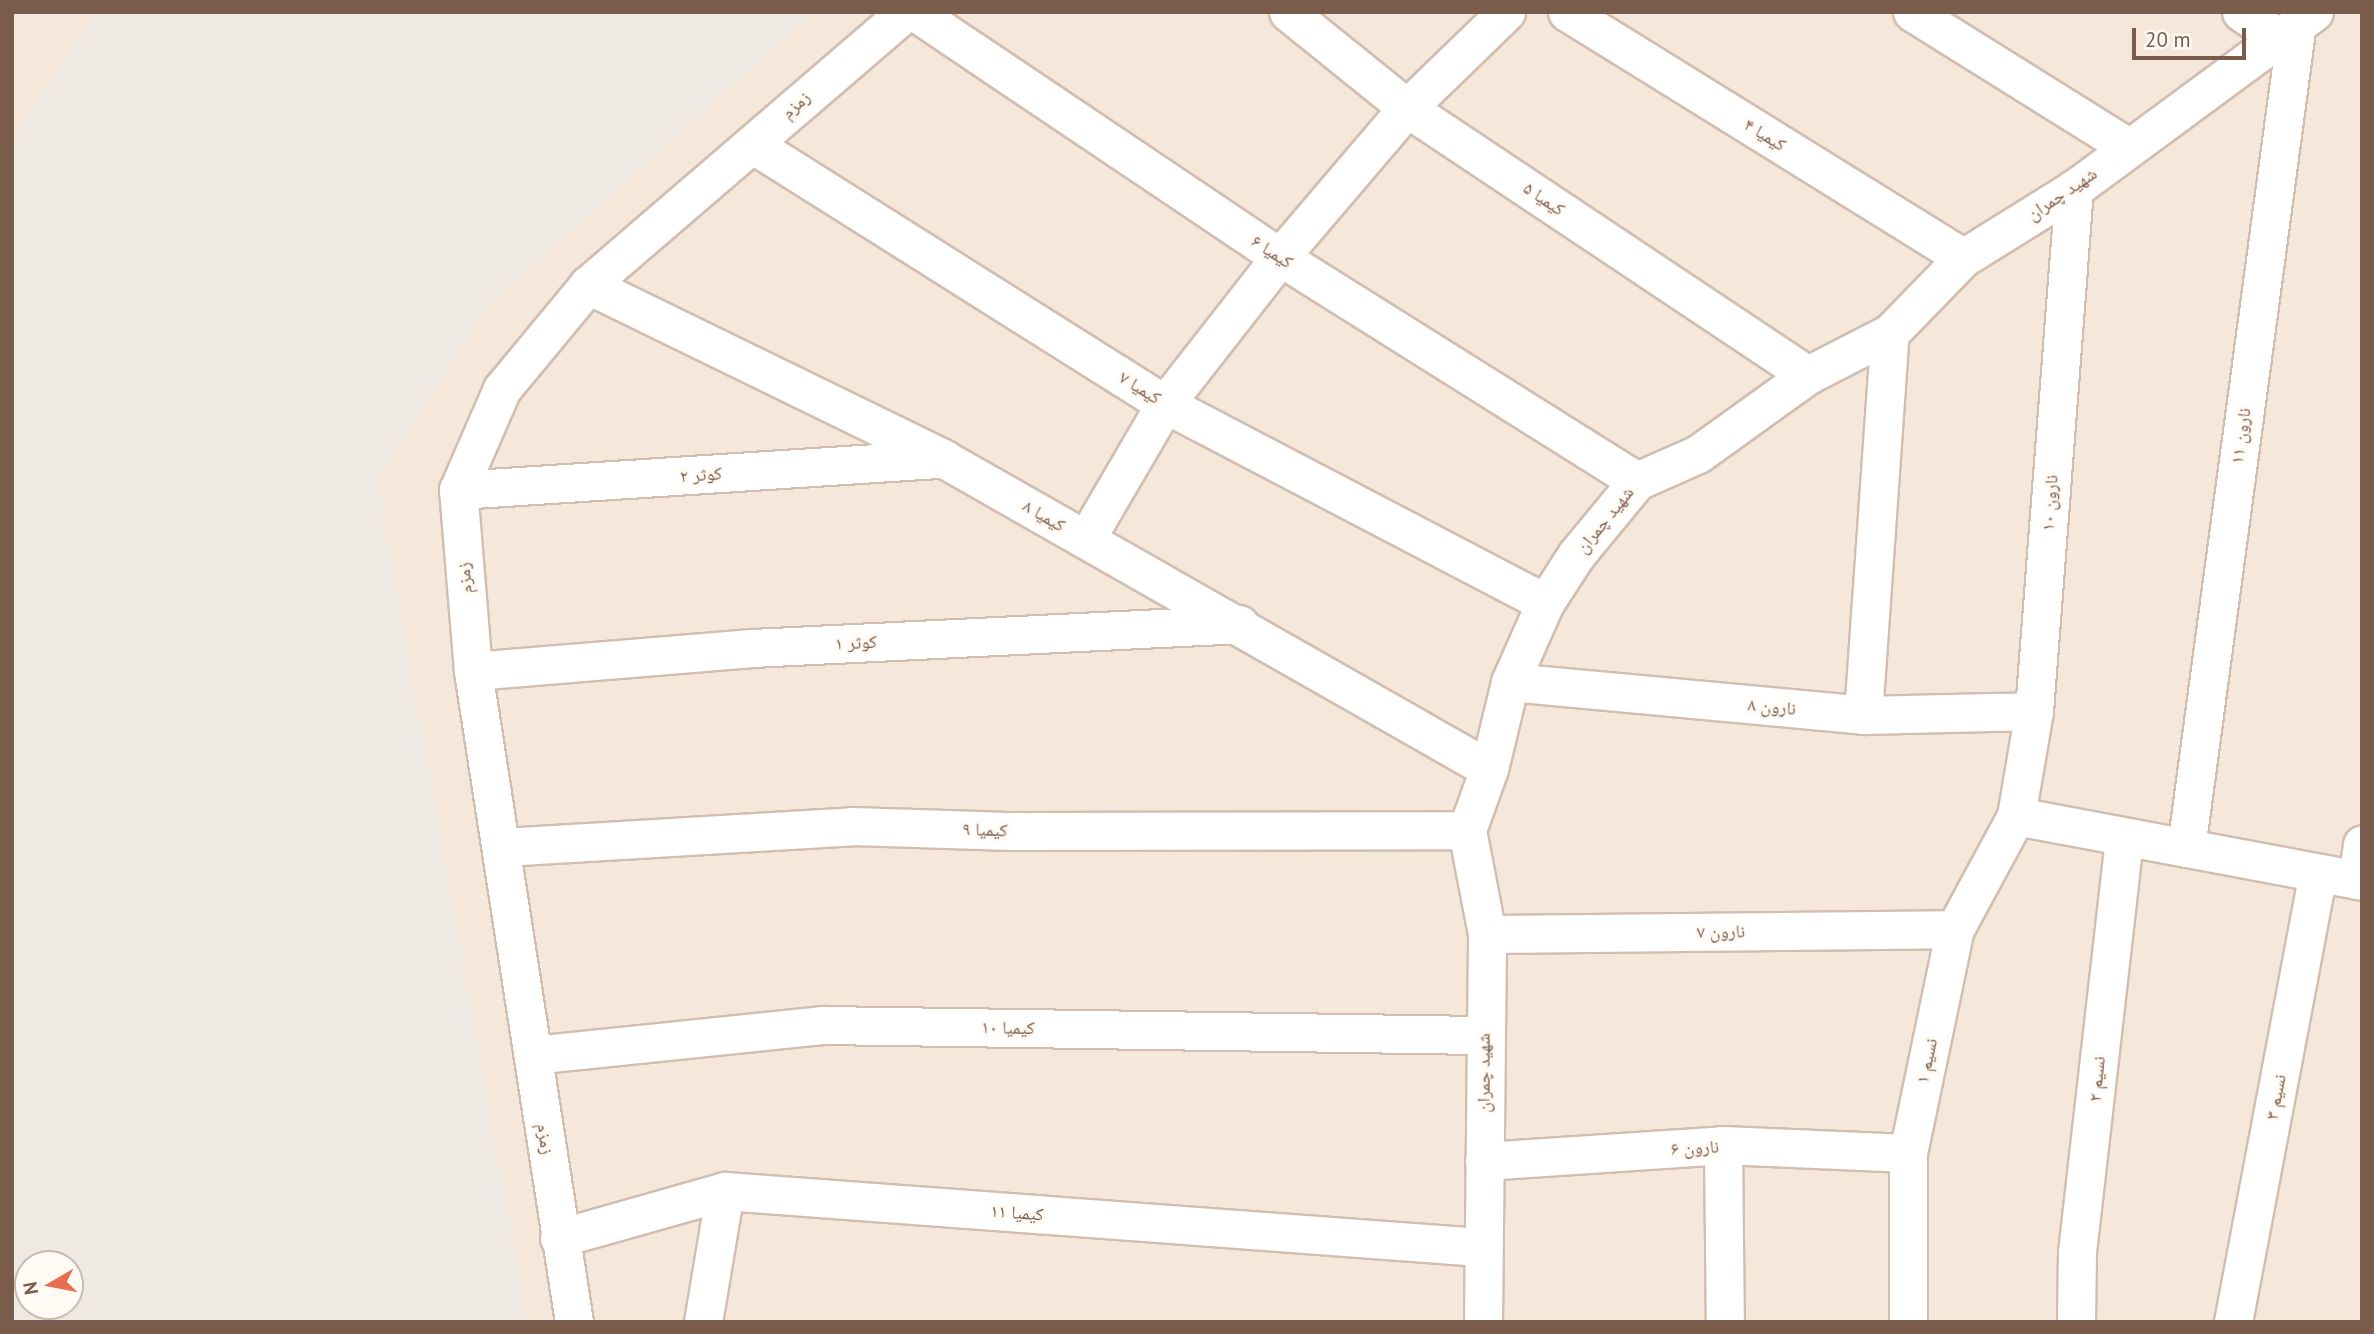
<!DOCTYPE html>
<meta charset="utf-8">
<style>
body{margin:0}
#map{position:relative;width:2374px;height:1334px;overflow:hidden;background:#fdf6ec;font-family:"PT Sans","Noto Naskh Arabic",sans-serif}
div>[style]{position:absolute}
.residential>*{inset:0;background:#f5e8da}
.industrial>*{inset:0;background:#efe9e4}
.roads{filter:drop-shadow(2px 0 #d1beb0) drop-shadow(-2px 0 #d1beb0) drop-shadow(0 2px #d1beb0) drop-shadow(0 -2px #d1beb0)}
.street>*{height:37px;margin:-18.5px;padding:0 18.5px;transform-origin:18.5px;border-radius:18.5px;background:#fff}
span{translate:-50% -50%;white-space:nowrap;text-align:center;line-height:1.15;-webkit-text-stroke:6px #fffaf3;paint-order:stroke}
.street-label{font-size:18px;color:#7a5c4d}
.frame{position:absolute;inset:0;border:14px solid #7a5c4d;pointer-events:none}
.north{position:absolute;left:14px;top:1250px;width:70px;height:70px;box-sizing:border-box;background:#fffaf3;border:2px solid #cabbb1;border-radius:50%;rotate:260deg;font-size:19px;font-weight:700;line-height:28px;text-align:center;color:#7a5c4d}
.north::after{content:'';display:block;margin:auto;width:24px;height:32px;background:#e76f51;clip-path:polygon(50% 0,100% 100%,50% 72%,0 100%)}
.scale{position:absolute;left:2132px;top:28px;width:114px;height:32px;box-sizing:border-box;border:4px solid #7a5c4d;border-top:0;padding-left:9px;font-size:21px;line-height:24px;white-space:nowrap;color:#7a5c4d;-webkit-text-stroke:5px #fffaf3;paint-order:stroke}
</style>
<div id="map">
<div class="residential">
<div style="clip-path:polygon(evenodd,12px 12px,2362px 12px,2362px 1322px,12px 1322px,12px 12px,28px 1264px,70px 1264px,70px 1306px,28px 1306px,28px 1264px)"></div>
</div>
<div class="industrial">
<div style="clip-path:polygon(evenodd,97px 12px,814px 12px,488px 306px,377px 479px,527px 1322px,12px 1322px,12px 140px,97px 12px,28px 1264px,70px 1264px,70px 1306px,28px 1306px,28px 1264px)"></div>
</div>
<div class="roads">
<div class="street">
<div style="left:915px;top:12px;width:440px;rotate:33.9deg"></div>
<div style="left:1280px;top:257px;width:421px;rotate:32.1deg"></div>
<div style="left:1288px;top:12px;width:153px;rotate:38.9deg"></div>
<div style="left:1407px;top:108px;width:482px;rotate:33.7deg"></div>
<div style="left:1567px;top:12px;width:466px;rotate:31.8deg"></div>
<div style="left:1912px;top:12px;width:255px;rotate:32deg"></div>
<div style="left:2241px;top:12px;width:50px;rotate:34.3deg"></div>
<div style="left:752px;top:144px;width:488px;rotate:32.2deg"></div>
<div style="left:1165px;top:404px;width:429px;rotate:27.6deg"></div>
<div style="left:588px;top:285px;width:396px;rotate:26deg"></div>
<div style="left:944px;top:459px;width:627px;rotate:29.63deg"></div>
<div style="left:458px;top:490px;width:486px;rotate:-3.7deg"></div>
<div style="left:1086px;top:539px;width:156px;rotate:-59.7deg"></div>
<div style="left:1165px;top:404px;width:187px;rotate:-52deg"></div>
<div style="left:1280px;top:257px;width:196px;rotate:-49.6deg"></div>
<div style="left:1407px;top:108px;width:138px;rotate:-44.1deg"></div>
<div style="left:473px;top:671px;width:280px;rotate:-4.7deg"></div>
<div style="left:752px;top:648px;width:488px;rotate:-2.8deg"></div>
<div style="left:1510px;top:682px;width:355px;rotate:5.3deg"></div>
<div style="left:1863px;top:715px;width:171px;rotate:-1.3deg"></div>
<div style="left:1863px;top:715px;width:383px;rotate:-86deg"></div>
<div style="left:2016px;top:816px;width:352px;rotate:10.6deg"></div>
<div style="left:503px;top:847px;width:350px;rotate:-3.4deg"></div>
<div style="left:852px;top:826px;width:163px;rotate:1.8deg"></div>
<div style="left:1015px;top:831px;width:452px;rotate:-0.1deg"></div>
<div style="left:2186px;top:848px;width:832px;rotate:-82.34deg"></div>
<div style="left:2357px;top:880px;width:36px;rotate:-82deg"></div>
<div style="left:1487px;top:934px;width:468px;rotate:-0.6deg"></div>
<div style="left:533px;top:1055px;width:291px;rotate:-5.9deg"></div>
<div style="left:822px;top:1025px;width:662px;rotate:0.87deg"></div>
<div style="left:1723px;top:1145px;width:177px;rotate:89.4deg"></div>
<div style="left:1484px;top:1161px;width:240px;rotate:-3.8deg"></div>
<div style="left:1723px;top:1145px;width:185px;rotate:2.5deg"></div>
<div style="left:559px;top:1238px;width:173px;rotate:-15.8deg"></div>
<div style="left:725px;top:1191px;width:757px;rotate:4.24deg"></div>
<div style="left:574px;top:1322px;width:659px;rotate:-98.82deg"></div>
<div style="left:473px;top:671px;width:182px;rotate:-94.7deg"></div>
<div style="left:458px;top:490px;width:110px;rotate:-66.5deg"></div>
<div style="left:502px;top:389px;width:135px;rotate:-50.4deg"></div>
<div style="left:588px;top:285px;width:418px;rotate:-40.7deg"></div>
<div style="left:703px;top:1322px;width:133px;rotate:-80.5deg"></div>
<div style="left:1483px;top:1322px;width:388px;rotate:-89.4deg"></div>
<div style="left:1487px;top:934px;width:106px;rotate:-100.9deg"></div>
<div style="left:1467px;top:830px;width:65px;rotate:-70.2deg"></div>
<div style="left:1489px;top:769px;width:89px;rotate:-76.4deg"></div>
<div style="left:1510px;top:682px;width:86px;rotate:-66.1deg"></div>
<div style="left:1545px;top:603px;width:57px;rotate:-57.1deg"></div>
<div style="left:1576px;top:555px;width:96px;rotate:-50.5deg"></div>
<div style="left:1637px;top:481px;width:67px;rotate:-23.9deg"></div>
<div style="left:1698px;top:454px;width:135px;rotate:-35.7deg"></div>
<div style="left:1808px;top:375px;width:92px;rotate:-27.1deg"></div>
<div style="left:1890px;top:333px;width:105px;rotate:-45.8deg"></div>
<div style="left:1963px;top:258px;width:131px;rotate:-31.9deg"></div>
<div style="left:2074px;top:189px;width:298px;rotate:-36.4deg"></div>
<div style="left:1908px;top:1322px;width:169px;rotate:-90deg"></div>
<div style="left:1908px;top:1153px;width:229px;rotate:-78.2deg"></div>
<div style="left:1955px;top:929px;width:128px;rotate:-61.6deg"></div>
<div style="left:2016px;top:816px;width:107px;rotate:-80.3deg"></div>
<div style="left:2034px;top:711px;width:524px;rotate:-85.62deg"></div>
<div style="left:2076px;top:1322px;width:70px;rotate:-89.2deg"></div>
<div style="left:2077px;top:1252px;width:418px;rotate:-83.5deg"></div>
<div style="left:2233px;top:1322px;width:457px;rotate:-79.3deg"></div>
</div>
</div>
<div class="street-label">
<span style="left:796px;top:105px;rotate:-41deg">زمزم</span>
<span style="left:1765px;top:135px;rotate:32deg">کیمیا ۴</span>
<span style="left:2062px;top:194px;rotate:-34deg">شهید چمران</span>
<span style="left:1544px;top:199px;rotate:34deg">کیمیا ۵</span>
<span style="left:1272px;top:252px;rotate:33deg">کیمیا ۶</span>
<span style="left:1140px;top:388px;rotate:32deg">کیمیا ۷</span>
<span style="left:2241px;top:436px;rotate:-82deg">نارون ۱۱</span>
<span style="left:701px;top:475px;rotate:-4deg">کوثر ۲</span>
<span style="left:2050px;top:503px;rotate:-86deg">نارون ۱۰</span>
<span style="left:1044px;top:516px;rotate:30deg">کیمیا ۸</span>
<span style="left:1605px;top:520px;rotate:-51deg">شهید چمران</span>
<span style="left:465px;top:578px;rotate:-95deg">زمزم</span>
<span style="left:856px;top:643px;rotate:-3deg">کوثر ۱</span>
<span style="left:1772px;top:707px;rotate:5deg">نارون ۸</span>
<span style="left:985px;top:830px;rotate:2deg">کیمیا ۹</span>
<span style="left:1721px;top:932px;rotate:-1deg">نارون ۷</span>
<span style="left:1008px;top:1028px;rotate:1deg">کیمیا ۱۰</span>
<span style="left:1927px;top:1061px;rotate:-78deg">نسیم ۱</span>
<span style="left:1484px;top:1073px;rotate:-90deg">شهید چمران</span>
<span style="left:2097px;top:1079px;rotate:-84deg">نسیم ۲</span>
<span style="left:2276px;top:1097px;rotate:-79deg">نسیم ۳</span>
<span style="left:545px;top:1139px;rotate:82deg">زمزم</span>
<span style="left:1695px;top:1148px;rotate:-3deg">نارون ۶</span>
<span style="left:1017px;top:1213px;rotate:4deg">کیمیا ۱۱</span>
</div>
<div class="frame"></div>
<div class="north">N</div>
<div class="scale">20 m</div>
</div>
